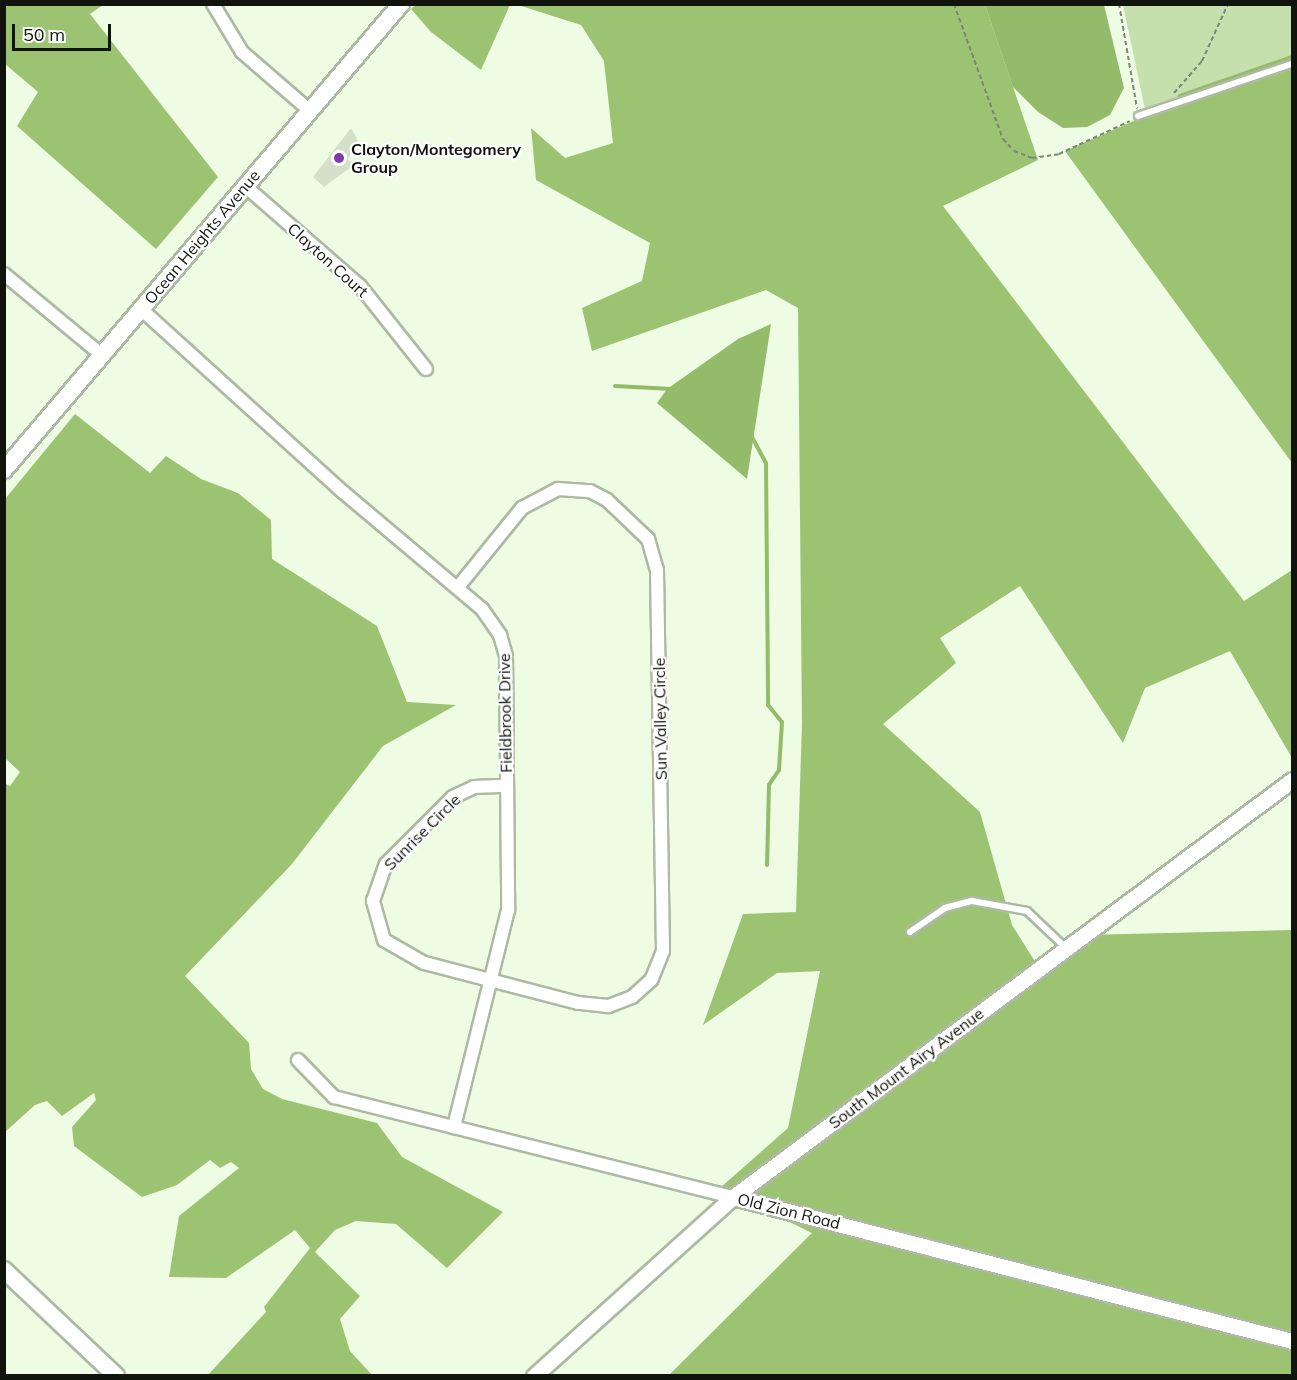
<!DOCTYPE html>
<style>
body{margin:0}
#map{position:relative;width:1297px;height:1380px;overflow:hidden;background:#effce4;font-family:Mulish,sans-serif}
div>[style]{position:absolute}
.green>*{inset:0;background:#c6e0ad}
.forest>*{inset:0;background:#9cc371}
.water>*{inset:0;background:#94bb69}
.stream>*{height:4px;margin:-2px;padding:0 2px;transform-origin:2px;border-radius:2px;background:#94bb69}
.building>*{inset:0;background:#d4e0c9}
.path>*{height:2px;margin-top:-1px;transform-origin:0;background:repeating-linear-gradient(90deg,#7d8575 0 4.5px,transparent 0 7.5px)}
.roads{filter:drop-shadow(2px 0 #adb9a2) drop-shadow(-2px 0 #adb9a2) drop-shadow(0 2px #adb9a2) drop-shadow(0 -2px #adb9a2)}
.service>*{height:6px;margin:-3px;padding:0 3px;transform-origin:3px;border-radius:3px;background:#fff}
.minor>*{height:12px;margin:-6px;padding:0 6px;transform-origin:6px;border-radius:6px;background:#fff}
.tertiary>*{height:15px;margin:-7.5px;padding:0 7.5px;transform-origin:7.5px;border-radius:7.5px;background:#fff}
.secondary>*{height:16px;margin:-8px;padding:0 8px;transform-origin:8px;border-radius:8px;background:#fff}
.dots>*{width:16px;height:16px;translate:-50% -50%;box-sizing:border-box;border:3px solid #fff;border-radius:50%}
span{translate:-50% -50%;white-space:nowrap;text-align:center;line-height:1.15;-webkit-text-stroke:4.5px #fff;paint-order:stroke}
.poi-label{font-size:16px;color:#10140c;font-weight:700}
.left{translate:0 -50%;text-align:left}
.street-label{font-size:16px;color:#10140c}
.frame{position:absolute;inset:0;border:6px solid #10140c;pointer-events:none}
.scale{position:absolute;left:12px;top:24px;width:99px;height:27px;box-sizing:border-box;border:3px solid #10140c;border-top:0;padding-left:8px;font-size:18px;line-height:21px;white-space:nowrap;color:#10140c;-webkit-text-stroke:4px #fff;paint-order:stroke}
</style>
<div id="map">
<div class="green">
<div style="clip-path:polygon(1123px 5px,1292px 5px,1292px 81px,1147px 119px)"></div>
</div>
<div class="forest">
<div style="clip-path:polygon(416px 4px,510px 4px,510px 5px,481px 70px,431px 32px,411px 9px)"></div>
<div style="clip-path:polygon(4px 5px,103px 5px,90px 14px,218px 177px,156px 249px,17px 126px,38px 92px,5px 64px)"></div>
<div style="clip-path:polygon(518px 5px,985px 5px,1038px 160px,943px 206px,1244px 601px,1292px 570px,1292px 758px,1230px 651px,1145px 688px,1123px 743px,1020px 586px,940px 638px,956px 663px,883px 724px,980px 812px,1012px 925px,1041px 971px,1084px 935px,1292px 930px,1292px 1375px,669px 1375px,812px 1233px,720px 1188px,788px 1128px,820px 971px,777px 973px,703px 1025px,743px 914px,796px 912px,802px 723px,798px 308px,766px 290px,592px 351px,582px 308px,642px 281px,650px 243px,536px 180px,531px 128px,565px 158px,613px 143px,604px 61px,581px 25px)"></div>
<div style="clip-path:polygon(1292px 69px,1292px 463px,1065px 151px,1138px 119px)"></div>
<div style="clip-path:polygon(75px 414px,150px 473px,166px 456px,201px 479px,238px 493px,271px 520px,272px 559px,377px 626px,407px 702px,456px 705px,383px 746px,292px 864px,185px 976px,249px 1043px,251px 1069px,263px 1089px,282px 1099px,377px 1123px,402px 1157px,503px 1212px,447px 1268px,396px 1224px,356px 1221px,335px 1230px,315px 1252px,360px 1296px,340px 1319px,350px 1351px,372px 1375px,208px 1375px,266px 1312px,264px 1307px,310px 1248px,295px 1230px,226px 1278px,169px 1277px,179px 1216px,239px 1168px,231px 1162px,220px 1168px,210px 1160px,177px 1185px,142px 1197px,74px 1146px,72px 1127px,96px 1100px,94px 1093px,62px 1116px,47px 1101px,35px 1105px,5px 1132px,4px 783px,10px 786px,20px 772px,5px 758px,5px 499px)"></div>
</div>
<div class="water">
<div style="clip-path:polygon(985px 5px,1104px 5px,1124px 88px,1110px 115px,1087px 127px,1063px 128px,1038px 112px,1013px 87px)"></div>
<div style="clip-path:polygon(771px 324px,747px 479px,657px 403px,667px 389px,738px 339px)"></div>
</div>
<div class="stream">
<div style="left:1180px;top:96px;width:119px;rotate:-19.2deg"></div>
<div style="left:615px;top:386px;width:57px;rotate:3deg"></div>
<div style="left:752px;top:437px;width:30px;rotate:62deg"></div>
<div style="left:766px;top:463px;width:242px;rotate:89.5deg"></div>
<div style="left:768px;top:705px;width:22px;rotate:51deg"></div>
<div style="left:782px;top:722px;width:48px;rotate:93.6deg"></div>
<div style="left:779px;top:770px;width:18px;rotate:124deg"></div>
<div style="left:769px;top:785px;width:80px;rotate:91.4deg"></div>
</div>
<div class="building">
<div style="clip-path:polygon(351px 128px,358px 141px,348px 159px,354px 165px,324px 187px,313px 177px)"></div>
</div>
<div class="path">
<div style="left:954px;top:4px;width:144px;rotate:70.1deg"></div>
<div style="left:1003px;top:139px;width:16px;rotate:47deg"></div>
<div style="left:1014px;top:151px;width:19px;rotate:21deg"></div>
<div style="left:1032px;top:158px;width:27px;rotate:-8deg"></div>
<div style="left:1059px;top:154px;width:78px;rotate:-24.9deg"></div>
<div style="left:1119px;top:4px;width:106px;rotate:80.2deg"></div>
<div style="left:1174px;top:93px;width:43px;rotate:-48.8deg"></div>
<div style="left:1202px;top:61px;width:63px;rotate:-65.5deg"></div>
</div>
<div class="roads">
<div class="service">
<div style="left:1138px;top:116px;width:163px;rotate:-18.7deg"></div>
<div style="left:910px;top:932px;width:42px;rotate:-34.4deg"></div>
<div style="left:945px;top:908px;width:28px;rotate:-15deg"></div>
<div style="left:972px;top:901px;width:56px;rotate:10.3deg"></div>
<div style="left:1027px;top:911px;width:54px;rotate:43.5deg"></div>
</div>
<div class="minor">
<div style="left:213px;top:4px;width:56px;rotate:58.9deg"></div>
<div style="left:242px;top:52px;width:89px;rotate:40.9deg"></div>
<div style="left:245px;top:186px;width:152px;rotate:41deg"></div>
<div style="left:360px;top:286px;width:106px;rotate:51.5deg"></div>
<div style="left:4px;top:274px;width:127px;rotate:39.6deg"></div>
<div style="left:141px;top:309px;width:273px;rotate:42.2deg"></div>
<div style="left:343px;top:492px;width:182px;rotate:40.1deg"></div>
<div style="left:482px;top:609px;width:32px;rotate:55deg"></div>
<div style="left:500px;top:635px;width:22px;rotate:74deg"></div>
<div style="left:506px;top:656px;width:254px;rotate:89.5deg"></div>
<div style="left:508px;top:910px;width:224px;rotate:104deg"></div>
<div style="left:458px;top:587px;width:102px;rotate:-51deg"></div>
<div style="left:522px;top:508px;width:41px;rotate:-27.8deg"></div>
<div style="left:558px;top:489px;width:32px;rotate:4deg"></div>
<div style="left:590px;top:491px;width:19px;rotate:28deg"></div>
<div style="left:607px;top:500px;width:57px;rotate:43.6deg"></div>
<div style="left:648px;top:539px;width:32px;rotate:74deg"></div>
<div style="left:657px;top:570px;width:381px;rotate:89.1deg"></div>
<div style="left:663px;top:951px;width:31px;rotate:112deg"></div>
<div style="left:651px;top:980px;width:25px;rotate:138deg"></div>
<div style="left:632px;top:997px;width:26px;rotate:159deg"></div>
<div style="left:608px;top:1006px;width:30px;rotate:-174deg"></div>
<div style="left:578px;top:1003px;width:159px;rotate:-165.4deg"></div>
<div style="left:424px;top:963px;width:46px;rotate:-150.1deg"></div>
<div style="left:384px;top:940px;width:41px;rotate:-105.8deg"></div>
<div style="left:373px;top:901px;width:39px;rotate:-71deg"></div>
<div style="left:386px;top:864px;width:95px;rotate:-45deg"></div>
<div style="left:453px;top:797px;width:23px;rotate:-25deg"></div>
<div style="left:474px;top:787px;width:33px;rotate:-2deg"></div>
<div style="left:298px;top:1060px;width:52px;rotate:45.8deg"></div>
<div style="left:334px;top:1097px;width:411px;rotate:14.1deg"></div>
</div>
<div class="tertiary">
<div style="left:733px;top:1197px;width:577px;rotate:14.45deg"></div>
<div style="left:534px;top:1376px;width:268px;rotate:-42deg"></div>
<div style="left:733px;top:1197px;width:697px;rotate:-36.72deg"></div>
</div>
<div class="secondary">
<div style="left:4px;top:470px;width:612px;rotate:-49.57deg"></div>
<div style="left:4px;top:1270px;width:154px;rotate:43.4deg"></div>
</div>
</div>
<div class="dots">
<div style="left:339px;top:158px;background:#803aad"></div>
</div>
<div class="poi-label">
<span class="left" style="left:351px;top:158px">Clayton/Montegomery<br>Group</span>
</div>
<div class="street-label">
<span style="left:202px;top:237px;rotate:-50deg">Ocean Heights Avenue</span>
<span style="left:328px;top:260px;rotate:42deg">Clayton Court</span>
<span style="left:505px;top:713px;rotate:-91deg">Fieldbrook Drive</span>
<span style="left:660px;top:719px;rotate:-91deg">Sun Valley Circle</span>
<span style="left:422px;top:832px;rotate:-45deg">Sunrise Circle</span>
<span style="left:906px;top:1068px;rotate:-37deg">South Mount Airy Avenue</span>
<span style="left:789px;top:1211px;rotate:14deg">Old Zion Road</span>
</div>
<div class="frame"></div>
<div class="scale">50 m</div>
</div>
